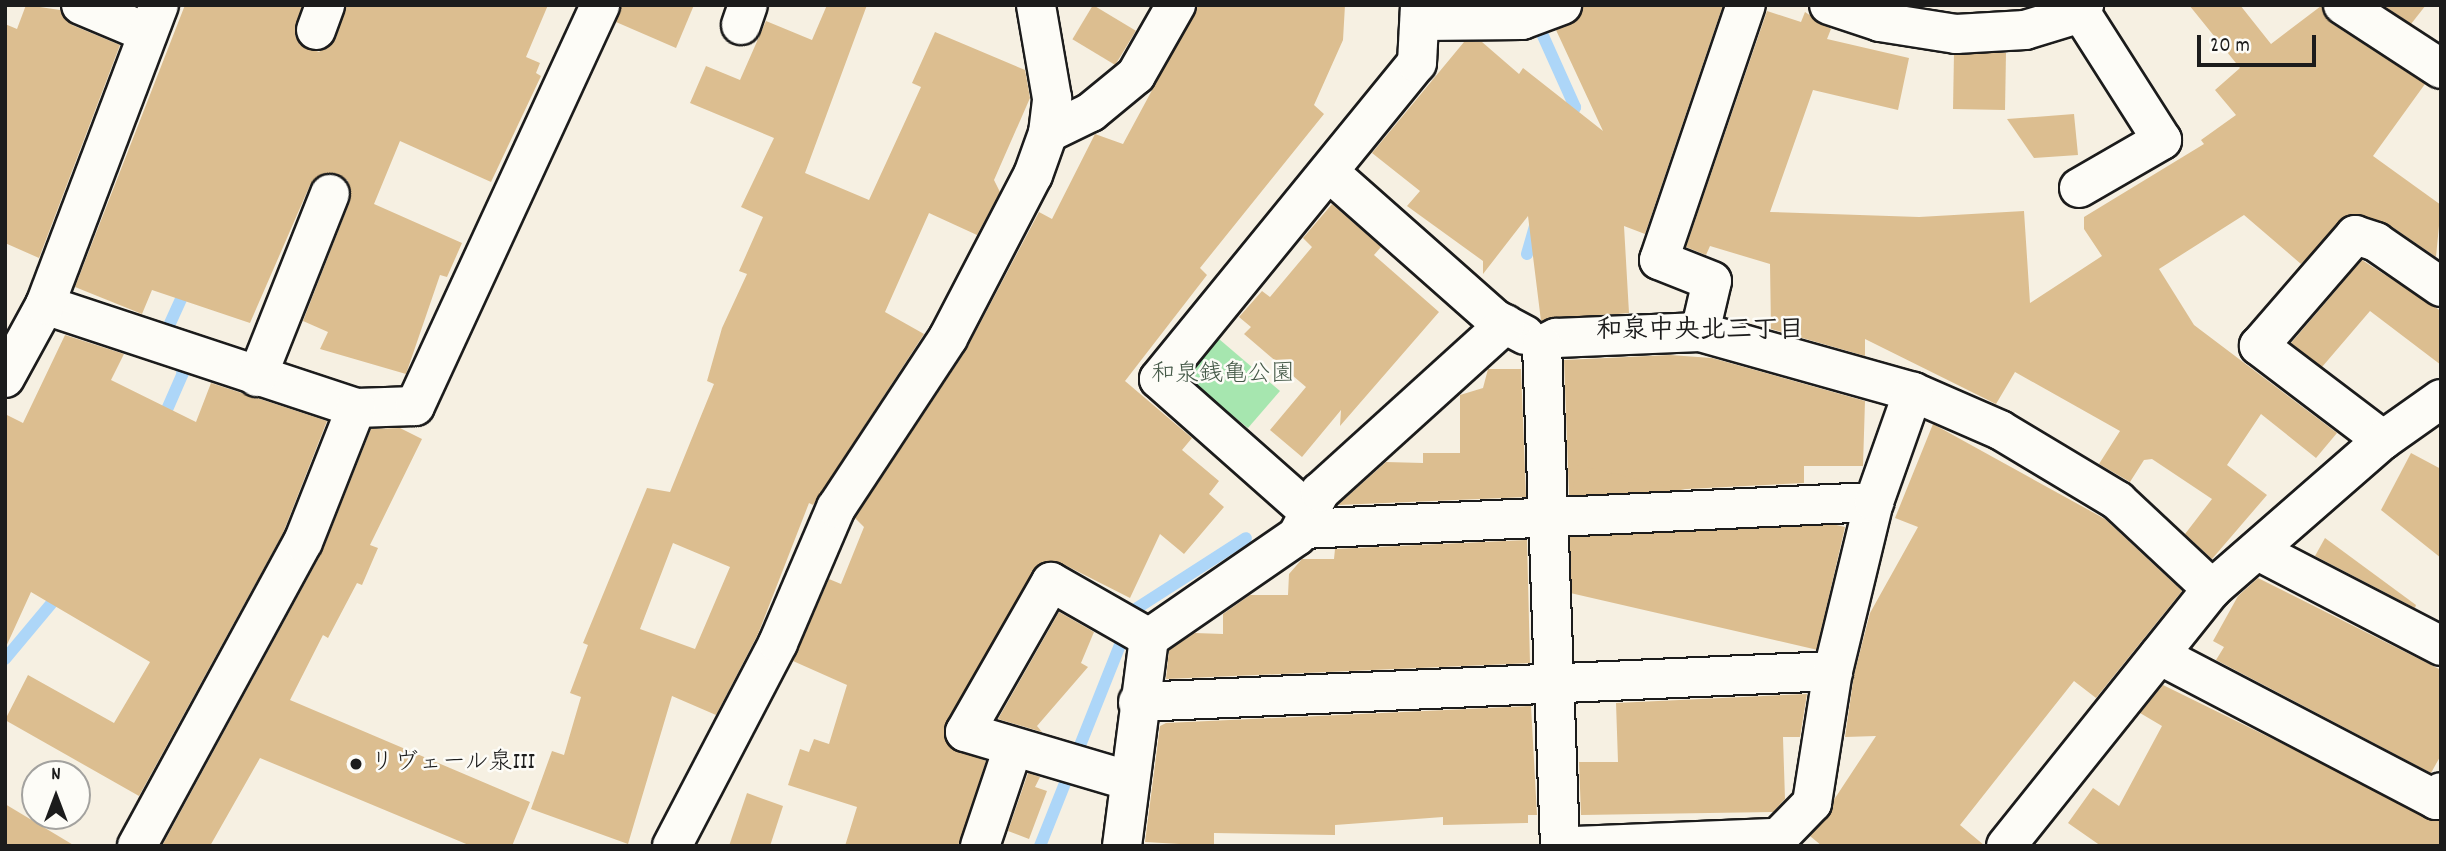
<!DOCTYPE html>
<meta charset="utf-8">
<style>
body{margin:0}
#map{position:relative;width:2446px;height:851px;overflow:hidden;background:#f6f0e2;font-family:Dekko,"Klee One",sans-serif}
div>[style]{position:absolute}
.green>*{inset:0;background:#a6e6af}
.stream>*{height:12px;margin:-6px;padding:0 6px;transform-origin:6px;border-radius:6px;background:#add6f8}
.building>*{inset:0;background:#dcbe90;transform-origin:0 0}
.roads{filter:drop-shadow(2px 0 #1c1c1c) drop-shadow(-2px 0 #1c1c1c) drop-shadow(0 2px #1c1c1c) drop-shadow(0 -2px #1c1c1c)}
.minor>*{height:38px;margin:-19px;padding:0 19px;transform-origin:19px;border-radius:19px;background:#fdfcf7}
.dots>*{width:19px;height:19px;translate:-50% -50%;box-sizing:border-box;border:4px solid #fdfcf7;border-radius:50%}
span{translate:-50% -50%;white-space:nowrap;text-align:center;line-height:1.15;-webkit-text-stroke:5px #fdfcf7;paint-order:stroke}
.park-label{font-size:24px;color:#455948}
.poi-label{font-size:24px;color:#1c1c1c}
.left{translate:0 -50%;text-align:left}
.neighbourhood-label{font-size:26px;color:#1c1c1c;font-weight:700}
.frame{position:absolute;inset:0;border:7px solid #1c1c1c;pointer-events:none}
.north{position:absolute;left:21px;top:760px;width:70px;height:70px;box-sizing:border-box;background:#fdfcf7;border:2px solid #a3a29f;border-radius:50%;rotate:0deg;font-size:19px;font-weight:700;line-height:28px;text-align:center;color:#1c1c1c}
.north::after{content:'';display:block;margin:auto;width:24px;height:32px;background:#1c1c1c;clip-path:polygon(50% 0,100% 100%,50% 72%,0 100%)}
.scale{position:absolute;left:2197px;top:35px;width:119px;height:32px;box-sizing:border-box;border:4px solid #1c1c1c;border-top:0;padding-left:9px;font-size:21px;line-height:24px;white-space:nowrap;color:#1c1c1c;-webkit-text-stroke:5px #fdfcf7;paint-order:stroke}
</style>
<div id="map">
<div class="green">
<div style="clip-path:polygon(1219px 339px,1280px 391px,1248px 428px,1193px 384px,1192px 367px)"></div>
</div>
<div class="stream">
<div style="left:1535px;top:18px;width:98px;rotate:65.8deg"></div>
<div style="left:1575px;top:107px;width:18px;rotate:117deg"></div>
<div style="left:1527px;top:254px;width:32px;rotate:-74deg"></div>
<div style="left:171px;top:340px;width:11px;rotate:-112deg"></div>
<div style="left:167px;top:330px;width:48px;rotate:-65.6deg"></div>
<div style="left:162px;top:421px;width:52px;rotate:-66.4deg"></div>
<div style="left:183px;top:373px;width:17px;rotate:-111deg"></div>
<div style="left:5px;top:659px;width:87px;rotate:-50.1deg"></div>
<div style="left:1040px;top:846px;width:254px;rotate:-68.3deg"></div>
<div style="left:1134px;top:610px;width:133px;rotate:-32.7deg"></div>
</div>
<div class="building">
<div style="clip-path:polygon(26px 5px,60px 10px,72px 25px,120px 45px,39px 258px,5px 243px,5px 24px,17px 29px)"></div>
<div style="clip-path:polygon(185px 5px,302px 5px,295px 35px,300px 45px,319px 52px,336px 38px,346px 5px,548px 5px,526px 57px,540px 63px,536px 73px,541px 76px,491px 182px,400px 141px,374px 204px,462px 243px,447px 277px,440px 275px,406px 374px,320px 349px,328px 332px,303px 321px,350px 201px,348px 181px,337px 174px,326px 173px,310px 185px,250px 323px,152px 290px,142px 314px,75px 287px)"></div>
<div style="clip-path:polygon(621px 5px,694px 5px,676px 48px,616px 22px)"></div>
<div style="clip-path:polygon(evenodd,827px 5px,867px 5px,805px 173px,869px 200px,921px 87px,912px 83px,935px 32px,1025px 70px,1030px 98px,994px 180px,1000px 192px,977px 235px,929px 213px,885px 312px,924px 334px,813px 505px,809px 503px,758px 634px,716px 715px,672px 696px,628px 844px,531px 809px,552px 751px,564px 755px,581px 697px,570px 693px,588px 645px,583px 643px,647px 488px,670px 492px,714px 384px,707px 381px,722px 328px,747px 274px,739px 271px,763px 217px,741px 207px,774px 138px,690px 103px,706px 66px,740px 80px,766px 21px,812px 40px,827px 5px,673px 543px,730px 567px,695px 649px,640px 629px,673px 543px)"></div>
<div style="left:1093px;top:5px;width:50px;height:40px;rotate:31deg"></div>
<div style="clip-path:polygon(1198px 5px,1345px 5px,1343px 40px,1314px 105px,1324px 114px,1200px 268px,1207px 275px,1125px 381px,1192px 438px,1182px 450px,1219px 481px,1209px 494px,1224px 507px,1184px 554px,1160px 534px,1130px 598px,1061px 563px,1039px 564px,946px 722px,949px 746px,986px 761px,958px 846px,845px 846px,857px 807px,788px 785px,800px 749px,809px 752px,814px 739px,829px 744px,847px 685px,793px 661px,829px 579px,841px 584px,864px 527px,855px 518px,966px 350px,1039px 212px,1052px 219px,1095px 134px,1123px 144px)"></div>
<div style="clip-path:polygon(1583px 5px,1723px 5px,1645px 234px,1624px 226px,1629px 313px,1541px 321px,1528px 216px,1483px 274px,1483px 261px,1407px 206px,1420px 191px,1372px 153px,1464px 42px,1482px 42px,1519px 74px,1523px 68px,1603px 131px,1556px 30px,1578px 19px)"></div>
<div style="clip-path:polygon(2189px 5px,2240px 5px,2271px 44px,2321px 6px,2331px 23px,2425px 84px,2373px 156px,2441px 205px,2436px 257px,2388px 224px,2350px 214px,2301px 264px,2244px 215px,2159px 269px,2194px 325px,2337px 433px,2316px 458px,2261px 414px,2227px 465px,2267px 495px,2212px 559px,2185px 534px,2212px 499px,2152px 459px,2144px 460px,2130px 482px,2099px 464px,2120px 431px,2015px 372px,1996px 404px,1865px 339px,1865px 356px,1771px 329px,1770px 264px,1710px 246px,1706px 255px,1686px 247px,1767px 11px,1801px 22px,1805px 12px,1831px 29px,1827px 39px,1909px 58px,1898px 110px,1813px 90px,1770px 212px,1919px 217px,2024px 211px,2030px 303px,2102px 256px,2084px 229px,2084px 217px,2204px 144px,2201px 140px,2236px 115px,2215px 90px,2240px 68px)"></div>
<div style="clip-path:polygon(2383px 5px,2426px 5px,2411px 24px)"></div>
<div style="left:2006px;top:53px;width:57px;height:52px;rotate:91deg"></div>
<div style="clip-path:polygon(2074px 114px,2078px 155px,2034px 158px,2007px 119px)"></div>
<div style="clip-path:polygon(1332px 204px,1381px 247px,1374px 255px,1439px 312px,1340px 426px,1341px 410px,1302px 457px,1270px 430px,1306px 387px,1244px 334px,1251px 327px,1239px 317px,1262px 291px,1270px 297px,1312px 247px,1303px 238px)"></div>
<div style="clip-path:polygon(2362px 260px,2441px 311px,2441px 365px,2370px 311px,2322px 367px,2291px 343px)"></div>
<div style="clip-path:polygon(65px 335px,124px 354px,111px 380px,196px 422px,211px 383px,327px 421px,283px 533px,139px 796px,5px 720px,28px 675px,114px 723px,150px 662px,31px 592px,5px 649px,5px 414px,23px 423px)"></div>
<div style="clip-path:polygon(1670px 355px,1712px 358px,1865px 401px,1863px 466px,1804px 466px,1804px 483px,1569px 495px,1564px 360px)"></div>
<div style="clip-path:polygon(1488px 369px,1521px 369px,1526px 497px,1338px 505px,1386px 462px,1423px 463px,1423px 453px,1460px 453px,1460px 395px,1483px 388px)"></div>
<div style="clip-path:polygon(1933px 424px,2105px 519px,2182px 591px,2096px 698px,2074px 681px,2005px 768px,1960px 825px,1985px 846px,1822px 846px,1810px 836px,1876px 736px,1845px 737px,1854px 675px,1870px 613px,1918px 527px,1895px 518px)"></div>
<div style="clip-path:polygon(400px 428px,422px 439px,370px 545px,378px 548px,362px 585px,357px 583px,328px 638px,323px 635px,290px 700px,530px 802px,512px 846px,471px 846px,260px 758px,210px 846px,162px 846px,322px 552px,371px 429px)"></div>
<div style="clip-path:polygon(2411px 453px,2441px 469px,2441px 558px,2381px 510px)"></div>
<div style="left:1845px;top:527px;width:126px;height:274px;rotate:103deg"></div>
<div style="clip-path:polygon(2325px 538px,2416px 605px,2415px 608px,2315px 556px)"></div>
<div style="clip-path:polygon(1527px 540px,1530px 663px,1166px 679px,1169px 650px,1195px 633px,1223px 634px,1223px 614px,1250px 595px,1288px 595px,1289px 574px,1302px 559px,1334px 559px,1335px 549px)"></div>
<div style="clip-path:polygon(2258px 578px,2441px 670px,2441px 755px,2431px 773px,2216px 660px,2224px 647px,2213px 641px,2238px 596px)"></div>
<div style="clip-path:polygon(1059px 612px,1094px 632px,1081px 663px,1088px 667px,1037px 726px,1042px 732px,998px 719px)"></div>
<div style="clip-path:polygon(2163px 685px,2441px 822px,2441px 846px,2101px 846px,2068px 823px,2093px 788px,2119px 806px,2162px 726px,2140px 713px)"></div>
<div style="clip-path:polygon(1807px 694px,1800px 737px,1783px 737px,1785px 799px,1773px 812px,1581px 815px,1579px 762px,1618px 762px,1616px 703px)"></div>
<div style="clip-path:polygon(1531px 706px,1537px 815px,1528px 815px,1528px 823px,1443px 825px,1443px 817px,1335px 825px,1335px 835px,1214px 833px,1214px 846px,1145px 842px,1160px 726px,1166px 723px)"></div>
<div style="clip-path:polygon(1028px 773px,1040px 777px,1035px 787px,1047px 791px,1029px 839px,1008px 831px)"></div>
<div style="clip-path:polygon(747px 793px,783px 806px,770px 846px,729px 846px)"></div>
<div style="clip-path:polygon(5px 804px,75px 846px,5px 846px)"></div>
</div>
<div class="roads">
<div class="minor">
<div style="left:81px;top:5px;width:69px;rotate:22.9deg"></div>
<div style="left:1829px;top:5px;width:54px;rotate:18.4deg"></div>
<div style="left:1880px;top:22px;width:77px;rotate:9deg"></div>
<div style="left:1956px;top:34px;width:69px;rotate:-3.3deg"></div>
<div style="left:2025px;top:30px;width:59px;rotate:-16.9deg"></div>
<div style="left:2081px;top:13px;width:9px;rotate:-69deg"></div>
<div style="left:2343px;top:5px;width:117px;rotate:33.1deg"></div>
<div style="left:1421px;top:21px;width:101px;rotate:-0.6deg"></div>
<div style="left:1522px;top:20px;width:43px;rotate:-20.6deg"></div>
<div style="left:741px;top:25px;width:21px;rotate:-71deg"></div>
<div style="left:316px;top:30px;width:27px;rotate:-70deg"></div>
<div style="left:1048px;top:133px;width:48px;rotate:-26deg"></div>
<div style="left:1091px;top:112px;width:58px;rotate:-39.4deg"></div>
<div style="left:1136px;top:75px;width:81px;rotate:-60.3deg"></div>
<div style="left:1330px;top:173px;width:220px;rotate:41.5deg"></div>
<div style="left:1495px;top:319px;width:34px;rotate:28deg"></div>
<div style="left:2079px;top:188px;width:96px;rotate:-30deg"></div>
<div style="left:2162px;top:140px;width:151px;rotate:-122.5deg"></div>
<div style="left:45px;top:305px;width:328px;rotate:18.3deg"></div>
<div style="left:356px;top:408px;width:59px;rotate:-1.9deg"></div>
<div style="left:415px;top:406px;width:442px;rotate:-65.2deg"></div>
<div style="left:1700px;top:332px;width:52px;rotate:-76.8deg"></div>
<div style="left:1712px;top:281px;width:57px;rotate:-158.4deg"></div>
<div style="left:1659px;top:260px;width:269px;rotate:-71.2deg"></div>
<div style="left:1542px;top:345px;width:16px;rotate:-27deg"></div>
<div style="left:1556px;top:338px;width:144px;rotate:-2.4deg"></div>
<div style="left:1700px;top:332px;width:221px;rotate:15.7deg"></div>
<div style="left:1913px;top:392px;width:95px;rotate:23.6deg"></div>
<div style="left:2000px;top:430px;width:138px;rotate:31deg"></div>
<div style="left:2118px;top:501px;width:129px;rotate:43.1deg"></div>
<div style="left:1542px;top:345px;width:501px;rotate:87.94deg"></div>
<div style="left:257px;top:377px;width:197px;rotate:-68.3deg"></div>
<div style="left:5px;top:378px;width:83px;rotate:-61.3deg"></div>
<div style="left:45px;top:305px;width:321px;rotate:-69.2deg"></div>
<div style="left:2383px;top:440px;width:156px;rotate:-142.8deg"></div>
<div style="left:2259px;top:346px;width:147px;rotate:-49.1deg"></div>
<div style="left:2355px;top:235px;width:22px;rotate:18deg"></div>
<div style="left:2376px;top:242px;width:79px;rotate:34.7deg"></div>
<div style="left:1308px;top:511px;width:199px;rotate:-138.5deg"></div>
<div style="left:1159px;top:379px;width:408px;rotate:-50.8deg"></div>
<div style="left:1417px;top:63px;width:58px;rotate:-87deg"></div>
<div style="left:1303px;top:529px;width:572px;rotate:-2.71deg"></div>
<div style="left:2260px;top:552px;width:204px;rotate:27.4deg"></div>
<div style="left:2159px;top:655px;width:313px;rotate:27.6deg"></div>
<div style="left:2436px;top:800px;width:9px;rotate:-58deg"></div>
<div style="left:1138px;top:702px;width:696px;rotate:-2.55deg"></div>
<div style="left:1127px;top:780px;width:169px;rotate:-163.5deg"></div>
<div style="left:965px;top:732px;width:173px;rotate:-60.2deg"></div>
<div style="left:1051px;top:582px;width:113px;rotate:29.7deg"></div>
<div style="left:137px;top:846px;width:346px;rotate:-61.4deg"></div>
<div style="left:303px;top:542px;width:144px;rotate:-68.4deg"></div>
<div style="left:672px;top:846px;width:229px;rotate:-62.4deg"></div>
<div style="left:778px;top:643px;width:147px;rotate:-66.8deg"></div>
<div style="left:836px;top:508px;width:204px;rotate:-56.6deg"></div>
<div style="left:948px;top:338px;width:184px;rotate:-62.5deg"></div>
<div style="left:1033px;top:175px;width:45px;rotate:-70.3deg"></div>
<div style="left:1048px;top:133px;width:35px;rotate:-83deg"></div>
<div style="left:1052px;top:98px;width:94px;rotate:-99.8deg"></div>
<div style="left:980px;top:846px;width:100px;rotate:-71.4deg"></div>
<div style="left:1122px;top:846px;width:210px;rotate:-82.6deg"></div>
<div style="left:1149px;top:638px;width:180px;rotate:-34.6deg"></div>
<div style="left:1297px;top:536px;width:50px;rotate:-62.4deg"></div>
<div style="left:1320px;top:492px;width:250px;rotate:-42.2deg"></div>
<div style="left:1575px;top:846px;width:203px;rotate:-2.3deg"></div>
<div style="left:1778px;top:838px;width:49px;rotate:-45.8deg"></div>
<div style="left:1812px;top:803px;width:134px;rotate:-81deg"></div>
<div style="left:1833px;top:671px;width:174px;rotate:-76.4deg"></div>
<div style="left:1874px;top:502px;width:117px;rotate:-70.5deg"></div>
<div style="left:2006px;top:846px;width:329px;rotate:-51.3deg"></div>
<div style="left:2212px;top:589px;width:227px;rotate:-41.1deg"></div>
<div style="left:2383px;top:440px;width:71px;rotate:-35.3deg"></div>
</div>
</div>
<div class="dots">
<div style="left:356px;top:764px;background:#1c1c1c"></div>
</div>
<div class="park-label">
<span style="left:1223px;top:376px">和泉銭亀公園</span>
</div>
<div class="poi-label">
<span class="left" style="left:370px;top:764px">リヴェール泉III</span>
</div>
<div class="neighbourhood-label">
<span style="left:1700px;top:332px">和泉中央北三丁目</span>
</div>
<div class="frame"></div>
<div class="north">N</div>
<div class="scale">20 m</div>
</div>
